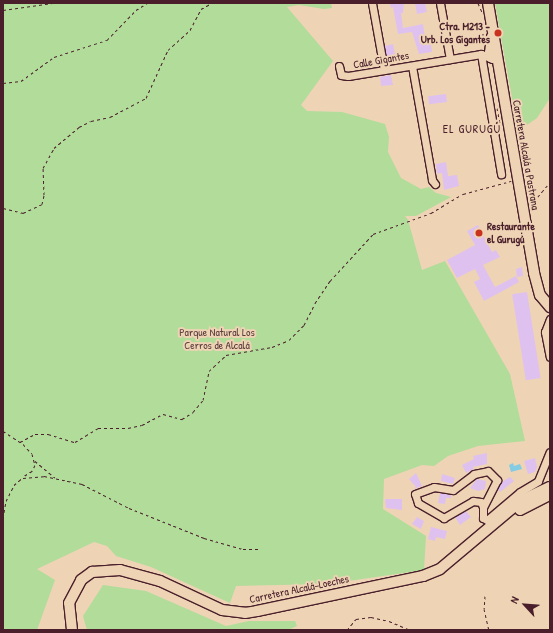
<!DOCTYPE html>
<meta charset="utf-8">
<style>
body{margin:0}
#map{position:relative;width:553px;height:633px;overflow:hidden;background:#eed4b5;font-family:"Patrick Hand",sans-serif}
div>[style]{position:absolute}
.green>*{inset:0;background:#b1dc9a}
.water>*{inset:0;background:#83cce4}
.building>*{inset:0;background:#dfc1ef;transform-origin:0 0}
.path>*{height:1px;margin-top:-0.5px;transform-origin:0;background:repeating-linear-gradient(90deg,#4a1f2b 0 3px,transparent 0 6px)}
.roads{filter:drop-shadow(1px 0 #4a1f2b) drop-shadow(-1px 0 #4a1f2b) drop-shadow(0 1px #4a1f2b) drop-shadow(0 -1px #4a1f2b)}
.street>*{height:7px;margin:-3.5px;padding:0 3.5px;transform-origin:3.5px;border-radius:3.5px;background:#eed4b5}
.secondary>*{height:10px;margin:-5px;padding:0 5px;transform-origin:5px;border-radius:5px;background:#eed4b5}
.dots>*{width:11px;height:11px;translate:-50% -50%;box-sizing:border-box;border:2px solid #eed4b5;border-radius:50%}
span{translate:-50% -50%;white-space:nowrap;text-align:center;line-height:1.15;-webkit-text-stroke:4px #eed4b5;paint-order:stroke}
.poi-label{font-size:11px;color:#4a1f2b;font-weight:700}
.right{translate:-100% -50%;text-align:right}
.left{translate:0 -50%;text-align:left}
.street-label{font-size:11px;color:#4a1f2b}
.park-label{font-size:11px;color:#593b3c}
.neighbourhood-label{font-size:12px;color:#4a1f2b;letter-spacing:1px}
.frame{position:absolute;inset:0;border:4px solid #4a1f2b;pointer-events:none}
.north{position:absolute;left:505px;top:585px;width:40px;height:40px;-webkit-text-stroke:3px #eed4b5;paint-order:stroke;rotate:296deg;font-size:11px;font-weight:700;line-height:16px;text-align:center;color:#4a1f2b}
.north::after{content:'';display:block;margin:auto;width:14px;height:18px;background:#4a1f2b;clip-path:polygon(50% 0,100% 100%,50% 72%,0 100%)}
</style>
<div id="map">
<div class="green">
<div style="clip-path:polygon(3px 3px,331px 3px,332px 8px,324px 9px,299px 5px,287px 7px,333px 61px,301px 105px,307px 111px,342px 112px,385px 124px,389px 137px,388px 152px,401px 178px,421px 189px,429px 187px,436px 193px,451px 197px,416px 216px,405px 216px,408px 220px,422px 270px,445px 261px,510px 374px,525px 441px,478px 446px,448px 456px,434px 466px,422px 465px,384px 479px,383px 509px,426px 536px,424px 570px,328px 584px,236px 586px,230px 603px,151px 567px,116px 556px,107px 546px,94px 542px,37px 569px,55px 580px,37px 630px,3px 630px)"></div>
<div style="clip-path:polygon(495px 3px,550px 3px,550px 98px,537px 118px,518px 131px)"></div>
<div style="clip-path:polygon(103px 585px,146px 591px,226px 626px,249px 621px,295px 621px,297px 626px,288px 630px,87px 630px,83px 616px)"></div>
</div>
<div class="water">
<div style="clip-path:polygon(513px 463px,514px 466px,520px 464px,522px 469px,511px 472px,509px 465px)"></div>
</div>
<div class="building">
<div style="clip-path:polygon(390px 3px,404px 3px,403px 13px,401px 13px,403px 28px,423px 24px,425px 38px,430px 38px,432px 52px,419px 54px,412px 32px,398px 34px,393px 7px,391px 8px)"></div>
<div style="clip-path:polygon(415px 3px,425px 3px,427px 12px,417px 14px)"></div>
<div style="clip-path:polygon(393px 44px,396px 59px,387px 61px,385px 46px)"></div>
<div style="clip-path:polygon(391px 75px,393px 85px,381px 86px,380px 77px)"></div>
<div style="left:446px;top:94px;width:8px;height:18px;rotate:83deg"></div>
<div style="clip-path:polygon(446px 162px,448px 176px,457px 175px,459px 186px,444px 190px,442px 173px,437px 174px,436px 164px)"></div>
<div style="clip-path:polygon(478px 225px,492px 252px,496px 250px,500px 257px,483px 265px,495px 287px,516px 276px,519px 282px,484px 301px,474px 282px,480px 279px,475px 269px,457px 278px,447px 260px,475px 245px,467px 231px)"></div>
<div style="clip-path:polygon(522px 267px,523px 276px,517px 277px,516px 269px)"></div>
<div style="left:527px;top:292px;width:87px;height:15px;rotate:81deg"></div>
<div style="clip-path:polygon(487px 453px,487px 464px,473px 467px,474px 469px,466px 473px,462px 465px,474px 459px,473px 456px)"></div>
<div style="clip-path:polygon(535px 458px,537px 467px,535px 472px,528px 474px,524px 461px)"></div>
<div style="clip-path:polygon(416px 473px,422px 486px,414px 489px,416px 487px,409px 479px)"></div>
<div style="clip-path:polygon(442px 474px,455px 478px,453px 484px,441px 481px)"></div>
<div style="clip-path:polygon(510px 477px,514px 481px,500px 492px,498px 489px,502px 482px)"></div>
<div style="clip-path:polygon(477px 479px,486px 481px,485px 489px,478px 491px,470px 488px)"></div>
<div style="clip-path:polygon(440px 493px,451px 495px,451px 498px,446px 498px,445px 504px,438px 503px)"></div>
<div style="clip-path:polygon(385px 499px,402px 499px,402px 510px,386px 508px)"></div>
<div style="clip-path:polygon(466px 511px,471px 517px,460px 525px,455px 517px)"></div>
<div style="clip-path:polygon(417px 517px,424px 521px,421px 529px,412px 524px)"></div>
<div style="clip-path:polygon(431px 527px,447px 531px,445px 539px,436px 537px,435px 541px,428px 539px)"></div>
</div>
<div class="path">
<div style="left:478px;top:3px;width:10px;rotate:66deg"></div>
<div style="left:3px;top:10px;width:50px;rotate:-8deg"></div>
<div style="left:483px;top:22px;width:13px;rotate:90deg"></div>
<div style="left:3px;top:83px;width:18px;rotate:-6deg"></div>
<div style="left:21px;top:81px;width:41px;rotate:-36deg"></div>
<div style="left:54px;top:57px;width:56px;rotate:-17.8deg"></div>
<div style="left:107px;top:40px;width:42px;rotate:-46deg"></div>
<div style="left:136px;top:10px;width:13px;rotate:-32deg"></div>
<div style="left:497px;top:108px;width:15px;rotate:79deg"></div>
<div style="left:530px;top:206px;width:31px;rotate:-50deg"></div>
<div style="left:3px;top:208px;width:21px;rotate:14deg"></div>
<div style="left:23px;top:213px;width:21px;rotate:-25deg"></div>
<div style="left:42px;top:204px;width:9px;rotate:-77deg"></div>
<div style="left:44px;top:195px;width:27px;rotate:-92deg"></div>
<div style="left:43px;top:168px;width:23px;rotate:-61deg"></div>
<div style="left:54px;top:148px;width:33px;rotate:-40deg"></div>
<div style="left:79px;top:127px;width:13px;rotate:-27deg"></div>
<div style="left:91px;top:121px;width:19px;rotate:-12deg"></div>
<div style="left:110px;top:117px;width:41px;rotate:-27.8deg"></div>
<div style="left:146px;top:98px;width:53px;rotate:-65.4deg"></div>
<div style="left:168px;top:50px;width:30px;rotate:-42deg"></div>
<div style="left:190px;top:30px;width:24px;rotate:-62deg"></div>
<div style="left:201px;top:9px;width:13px;rotate:-29deg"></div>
<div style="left:3px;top:431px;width:24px;rotate:33deg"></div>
<div style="left:23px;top:444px;width:13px;rotate:48deg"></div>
<div style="left:32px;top:454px;width:11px;rotate:75deg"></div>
<div style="left:35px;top:465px;width:7px;rotate:117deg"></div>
<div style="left:32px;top:471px;width:9px;rotate:148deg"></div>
<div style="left:20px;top:442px;width:17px;rotate:-28deg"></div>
<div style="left:35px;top:434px;width:13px"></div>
<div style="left:48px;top:434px;width:28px;rotate:17deg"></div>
<div style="left:75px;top:442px;width:27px;rotate:-31deg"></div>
<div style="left:98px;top:428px;width:30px"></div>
<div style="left:128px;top:428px;width:14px;rotate:-12deg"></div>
<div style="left:142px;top:425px;width:24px;rotate:-28deg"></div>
<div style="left:163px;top:414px;width:20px;rotate:15deg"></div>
<div style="left:182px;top:419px;width:13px;rotate:-32deg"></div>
<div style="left:193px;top:412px;width:16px;rotate:-50deg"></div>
<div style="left:203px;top:400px;width:30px;rotate:-78deg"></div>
<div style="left:209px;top:371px;width:23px;rotate:-43deg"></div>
<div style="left:226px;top:355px;width:47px;rotate:-9.9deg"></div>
<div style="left:272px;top:347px;width:18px;rotate:-22deg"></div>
<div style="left:289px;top:340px;width:21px;rotate:-45deg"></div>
<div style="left:304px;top:325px;width:25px;rotate:-63deg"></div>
<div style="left:315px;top:303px;width:27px;rotate:-56deg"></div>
<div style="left:330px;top:281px;width:64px;rotate:-47.5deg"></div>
<div style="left:373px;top:234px;width:62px;rotate:-19.9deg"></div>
<div style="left:431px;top:213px;width:37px;rotate:-31deg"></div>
<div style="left:463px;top:194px;width:50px;rotate:-15.2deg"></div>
<div style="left:35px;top:461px;width:26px;rotate:40deg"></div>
<div style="left:23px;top:478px;width:21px;rotate:-5deg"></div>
<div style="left:44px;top:476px;width:39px;rotate:12deg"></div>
<div style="left:82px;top:484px;width:53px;rotate:27.1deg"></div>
<div style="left:129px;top:508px;width:81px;rotate:21.8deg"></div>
<div style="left:204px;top:538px;width:41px;rotate:15.8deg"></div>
<div style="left:243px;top:549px;width:18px"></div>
<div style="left:3px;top:518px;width:17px;rotate:-80deg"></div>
<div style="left:6px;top:501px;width:18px;rotate:-63deg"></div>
<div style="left:14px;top:485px;width:11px;rotate:-41deg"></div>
<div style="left:485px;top:596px;width:13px;rotate:94deg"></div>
<div style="left:484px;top:609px;width:22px;rotate:77deg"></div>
<div style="left:347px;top:630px;width:14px;rotate:-51deg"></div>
<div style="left:356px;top:619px;width:15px;rotate:-8deg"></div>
<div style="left:371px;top:617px;width:18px;rotate:13deg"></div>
<div style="left:389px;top:621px;width:23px;rotate:23deg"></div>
</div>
<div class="roads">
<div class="street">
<div style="left:372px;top:3px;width:68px;rotate:79.8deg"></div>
<div style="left:440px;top:3px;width:57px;rotate:79.9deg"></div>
<div style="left:490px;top:36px;width:16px;rotate:97deg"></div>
<div style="left:488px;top:52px;width:8px;rotate:60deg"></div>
<div style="left:481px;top:54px;width:122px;rotate:80.5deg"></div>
<div style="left:339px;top:66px;width:9px;rotate:77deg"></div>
<div style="left:341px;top:75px;width:7px;rotate:8deg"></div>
<div style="left:348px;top:76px;width:135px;rotate:-9.4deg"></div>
<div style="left:481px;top:54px;width:10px;rotate:24deg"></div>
<div style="left:490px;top:58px;width:7px;rotate:-16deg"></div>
<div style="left:412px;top:66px;width:116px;rotate:80deg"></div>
<div style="left:432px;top:180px;width:5px;rotate:53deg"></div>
<div style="left:550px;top:319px;width:14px;rotate:111deg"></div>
<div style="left:545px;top:332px;width:25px;rotate:79deg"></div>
<div style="left:483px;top:507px;width:5px;rotate:-112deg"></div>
<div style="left:481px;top:502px;width:8px;rotate:-173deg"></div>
<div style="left:473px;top:501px;width:34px;rotate:150deg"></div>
<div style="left:444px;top:518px;width:30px;rotate:-150deg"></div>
<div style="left:418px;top:503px;width:9px;rotate:-108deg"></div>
<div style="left:415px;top:494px;width:20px;rotate:-20deg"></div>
<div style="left:434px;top:487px;width:19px;rotate:9deg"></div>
<div style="left:453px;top:490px;width:26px;rotate:-37deg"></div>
<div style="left:474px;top:474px;width:14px;rotate:-12deg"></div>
<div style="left:488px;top:471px;width:13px;rotate:45deg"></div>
<div style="left:497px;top:480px;width:30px;rotate:117deg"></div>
<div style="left:483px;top:507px;width:11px;rotate:90deg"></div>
<div style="left:483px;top:518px;width:4px;rotate:27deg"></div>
<div style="left:487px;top:520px;width:43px;rotate:-40.3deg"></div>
<div style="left:520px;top:492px;width:21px;rotate:-31deg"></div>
<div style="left:538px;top:481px;width:31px;rotate:-68deg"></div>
</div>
<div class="secondary">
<div style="left:488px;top:3px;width:274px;rotate:80.3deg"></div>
<div style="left:534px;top:273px;width:23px;rotate:75deg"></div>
<div style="left:540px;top:295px;width:16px;rotate:50deg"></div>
<div style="left:520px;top:510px;width:34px;rotate:-27deg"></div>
<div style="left:72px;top:630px;width:27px;rotate:-96deg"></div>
<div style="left:69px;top:603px;width:26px;rotate:-62deg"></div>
<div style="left:81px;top:580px;width:14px;rotate:-36deg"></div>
<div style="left:92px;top:572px;width:28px;rotate:-4deg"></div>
<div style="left:120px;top:570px;width:41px;rotate:15.4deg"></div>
<div style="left:160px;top:581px;width:68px;rotate:25.1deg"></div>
<div style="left:222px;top:610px;width:23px;rotate:7deg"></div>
<div style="left:245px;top:613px;width:12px;rotate:-9deg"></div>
<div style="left:257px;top:611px;width:170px;rotate:-11.9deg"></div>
<div style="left:423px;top:576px;width:18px;rotate:-22deg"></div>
<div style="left:440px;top:569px;width:107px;rotate:-40.1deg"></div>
<div style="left:522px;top:500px;width:31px;rotate:-25deg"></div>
</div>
</div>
<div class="dots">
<div style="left:498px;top:33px;background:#c8321e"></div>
<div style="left:479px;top:233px;background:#c8321e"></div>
</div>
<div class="poi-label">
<span class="right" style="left:490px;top:33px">Ctra. M213 -<br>Urb. Los Gigantes</span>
<span class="left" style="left:487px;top:233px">Restaurante<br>el Gurugú</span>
</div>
<div class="street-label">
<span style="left:381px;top:60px;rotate:-10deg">Calle Gigantes</span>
<span style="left:526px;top:155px;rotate:80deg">Carretera Alcalá a Pastrana</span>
<span style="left:299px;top:589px;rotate:-12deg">Carretera Alcalá-Loeches</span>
</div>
<div class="park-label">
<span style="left:217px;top:339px">Parque Natural Los<br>Cerros de Alcalá</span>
</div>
<div class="neighbourhood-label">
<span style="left:472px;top:129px">EL GURUGÚ</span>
</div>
<div class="frame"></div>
<div class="north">N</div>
</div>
